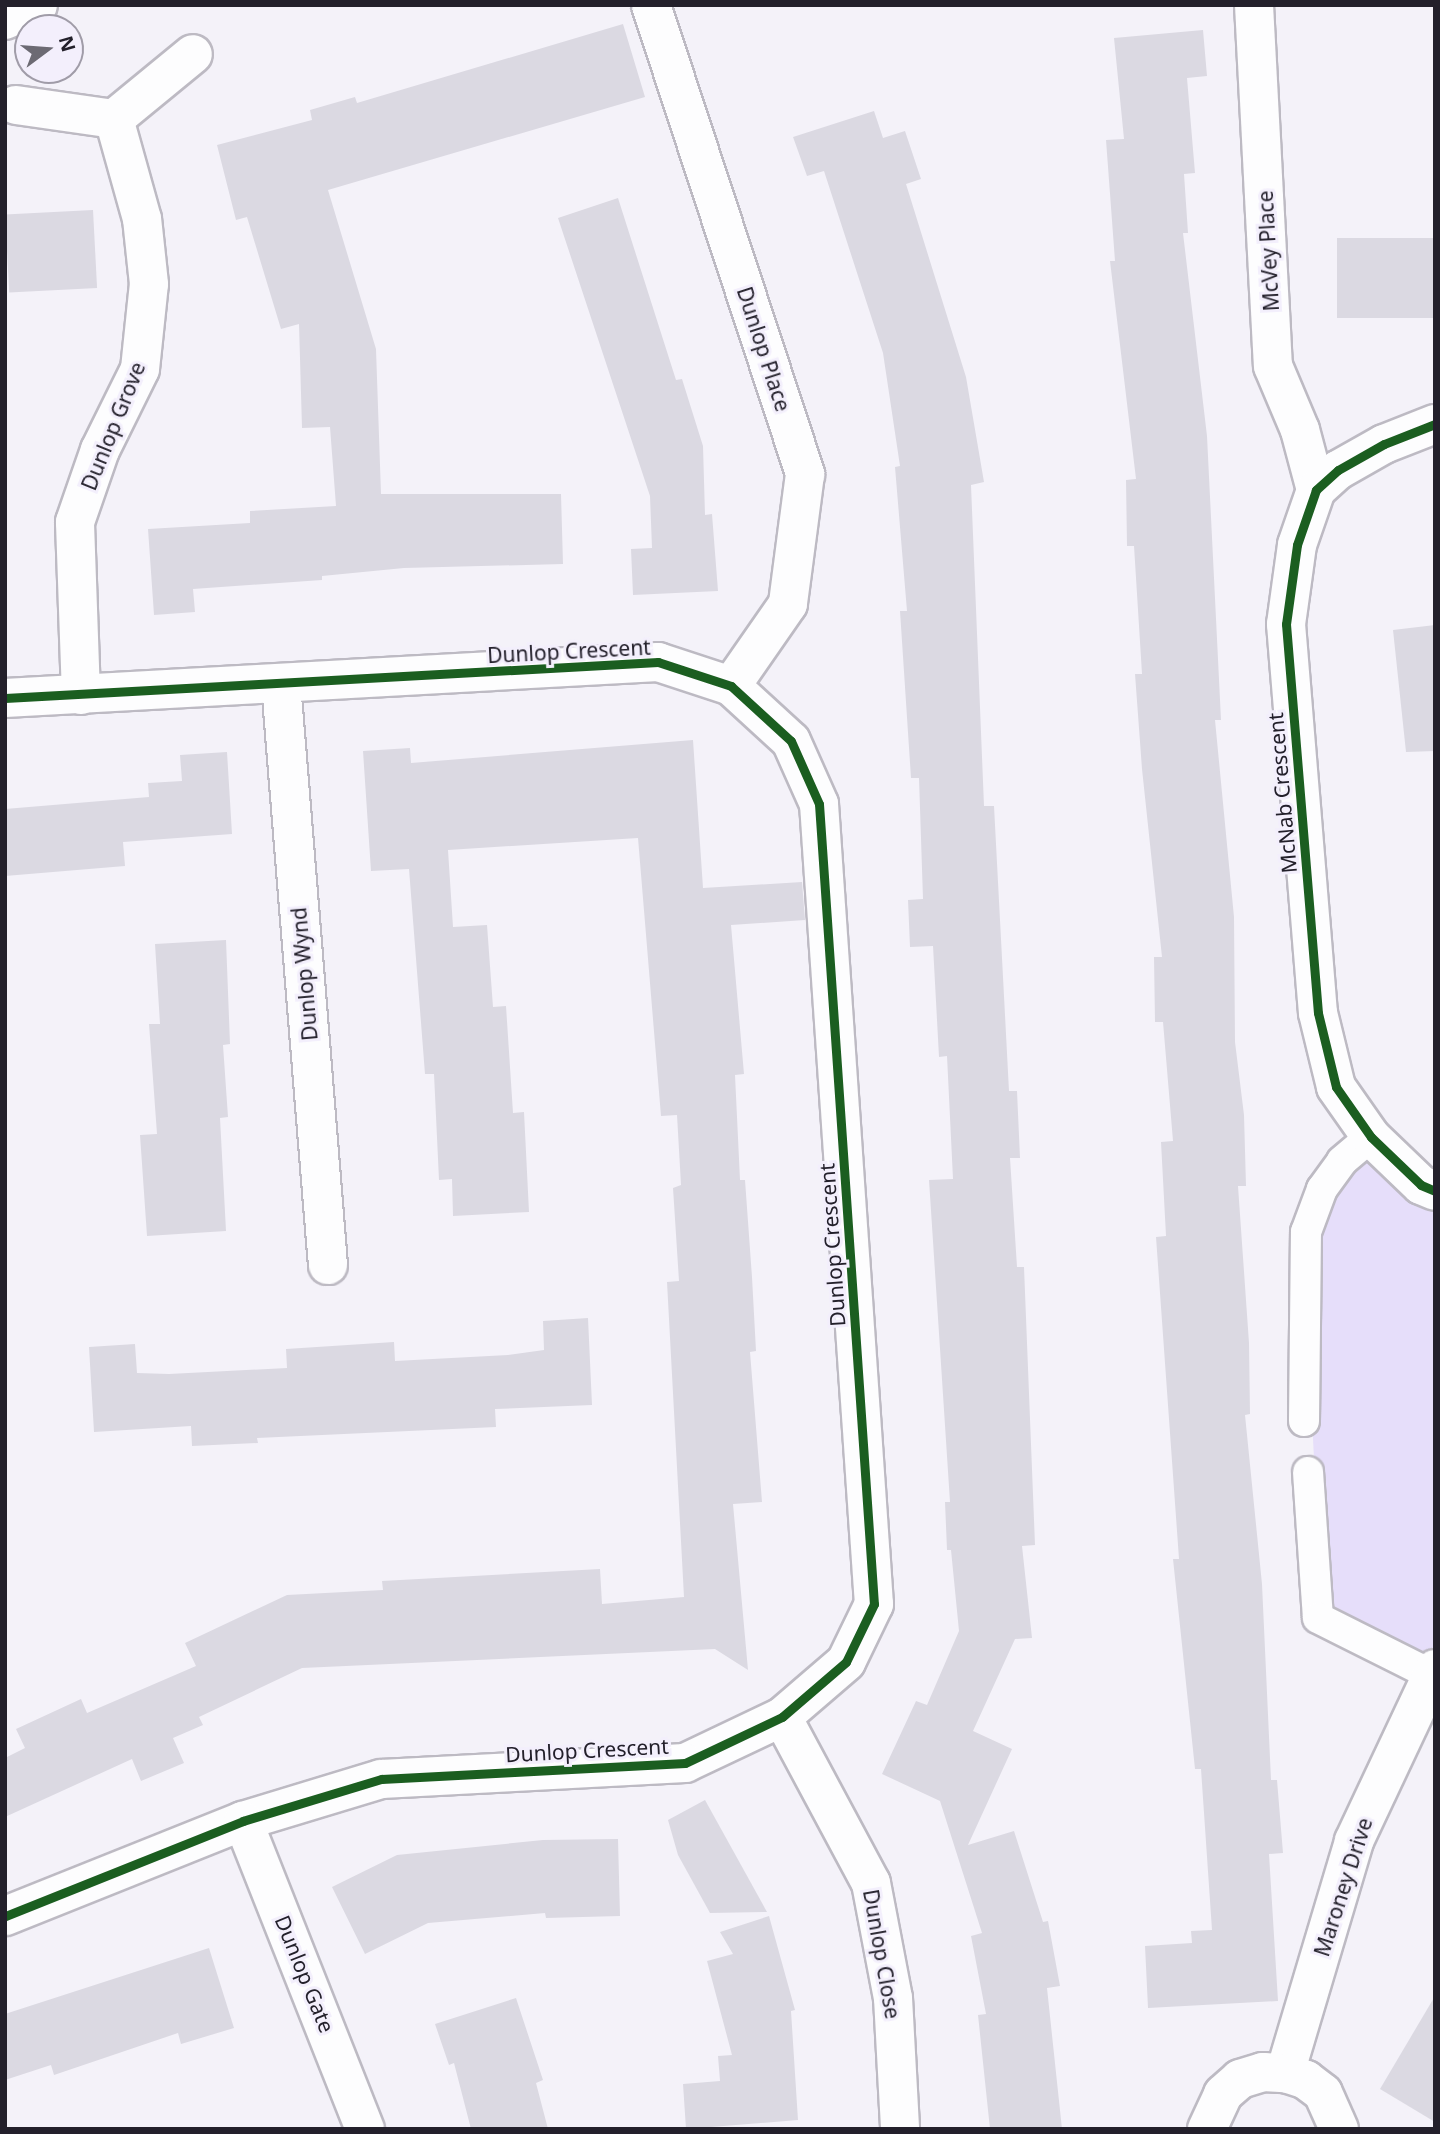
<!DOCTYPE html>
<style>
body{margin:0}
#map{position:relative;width:1440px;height:2134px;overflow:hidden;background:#f4f2f9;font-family:"Noto Sans",sans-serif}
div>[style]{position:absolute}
.green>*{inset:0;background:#e6defa}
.building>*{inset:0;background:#dbd9e2;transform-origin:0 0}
.roads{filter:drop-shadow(2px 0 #bdbac3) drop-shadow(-2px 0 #bdbac3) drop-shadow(0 2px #bdbac3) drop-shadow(0 -2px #bdbac3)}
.service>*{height:30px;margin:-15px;padding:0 15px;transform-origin:15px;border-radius:15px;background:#fdfdfe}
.minor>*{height:38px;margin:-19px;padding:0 19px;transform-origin:19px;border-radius:19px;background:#fdfdfe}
.tertiary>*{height:38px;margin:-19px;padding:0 19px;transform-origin:19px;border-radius:19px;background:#fdfdfe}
.cycleway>*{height:9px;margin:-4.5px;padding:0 4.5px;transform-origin:4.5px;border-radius:4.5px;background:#1b5e20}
span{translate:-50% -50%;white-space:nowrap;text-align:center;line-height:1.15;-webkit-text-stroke:6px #f3effc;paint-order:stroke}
.street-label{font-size:21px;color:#23202b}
.frame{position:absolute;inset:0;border:7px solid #23202b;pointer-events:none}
.north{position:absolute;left:14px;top:14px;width:70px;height:70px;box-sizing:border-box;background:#f3effc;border:2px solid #a09ca8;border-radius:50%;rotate:74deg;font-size:19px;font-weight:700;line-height:28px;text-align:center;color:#23202b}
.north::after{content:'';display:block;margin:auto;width:24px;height:32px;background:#6c6a73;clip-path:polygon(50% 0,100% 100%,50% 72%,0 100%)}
</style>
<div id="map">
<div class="green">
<div style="clip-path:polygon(1370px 1144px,1435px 1199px,1435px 1650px,1429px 1663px,1322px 1612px,1313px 1439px,1314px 1232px,1329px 1192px)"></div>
</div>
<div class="building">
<div style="clip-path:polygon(623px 24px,645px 97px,328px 190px,376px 349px,381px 494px,561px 494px,563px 564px,404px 568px,322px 576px,322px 580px,193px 589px,195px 612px,154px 615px,148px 529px,250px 523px,250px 511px,336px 506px,330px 427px,302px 428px,299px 324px,281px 329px,247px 217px,236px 220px,217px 145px,312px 120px,310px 110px,355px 97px,357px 103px)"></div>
<div style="clip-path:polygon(1203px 30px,1207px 76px,1187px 78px,1195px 173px,1184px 174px,1188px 233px,1183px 233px,1207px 436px,1221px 720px,1215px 720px,1234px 917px,1235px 1042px,1244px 1115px,1246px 1186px,1238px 1186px,1249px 1343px,1250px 1414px,1245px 1415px,1262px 1584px,1271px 1780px,1277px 1780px,1283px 1853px,1269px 1854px,1278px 2001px,1148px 2008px,1145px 1946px,1192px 1943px,1191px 1931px,1212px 1930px,1201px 1769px,1195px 1769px,1173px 1559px,1179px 1559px,1156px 1237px,1166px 1236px,1161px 1142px,1173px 1141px,1163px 1022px,1155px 1022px,1154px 957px,1162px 957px,1142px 769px,1135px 674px,1142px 674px,1134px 546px,1127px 546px,1126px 480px,1136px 479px,1110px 261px,1115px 261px,1106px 140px,1124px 139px,1114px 38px)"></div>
<div style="clip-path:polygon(874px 111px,883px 138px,905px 131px,921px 179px,906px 184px,966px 377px,984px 482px,971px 485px,984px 806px,994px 806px,1009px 1091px,1017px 1091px,1020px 1158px,1010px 1158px,1017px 1267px,1024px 1267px,1035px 1545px,1022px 1546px,1032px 1638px,1015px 1639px,973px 1731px,1012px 1749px,968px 1845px,1014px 1831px,1043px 1922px,1048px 1921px,1060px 1986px,1047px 1988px,1062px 2129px,990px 2129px,978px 2015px,986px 2014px,971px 1936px,982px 1933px,940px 1801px,882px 1774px,916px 1701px,927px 1705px,959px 1631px,951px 1550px,947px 1550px,945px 1502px,950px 1502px,929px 1180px,953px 1179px,947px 1056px,939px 1057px,933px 946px,910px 947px,908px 900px,923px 899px,919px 778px,911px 778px,900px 611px,907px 611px,895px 467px,900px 466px,883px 353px,824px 171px,807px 176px,793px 137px)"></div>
<div style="clip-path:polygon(618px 198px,676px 380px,682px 379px,703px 446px,705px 515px,712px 514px,718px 591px,633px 595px,631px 549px,652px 548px,650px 496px,558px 218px)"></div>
<div style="left:93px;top:210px;width:78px;height:88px;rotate:87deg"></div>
<div style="left:1435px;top:238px;width:80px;height:98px;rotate:90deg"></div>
<div style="clip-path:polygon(1435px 625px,1435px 751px,1406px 752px,1393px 630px)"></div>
<div style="clip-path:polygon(693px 740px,703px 888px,802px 882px,805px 920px,731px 925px,744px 1074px,735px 1075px,740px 1180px,745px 1180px,752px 1277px,756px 1351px,750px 1352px,762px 1502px,733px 1504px,748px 1670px,715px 1649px,302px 1668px,199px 1717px,203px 1725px,173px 1738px,184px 1763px,141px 1781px,132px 1759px,5px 1817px,5px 1758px,25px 1748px,16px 1729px,81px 1699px,87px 1713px,196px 1666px,185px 1643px,287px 1595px,383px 1590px,382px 1581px,600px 1569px,602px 1604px,684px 1597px,667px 1282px,679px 1281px,673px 1188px,681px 1185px,677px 1115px,661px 1116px,638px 838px,448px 850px,453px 927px,487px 925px,493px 1007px,506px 1006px,513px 1113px,524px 1112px,529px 1212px,453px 1216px,452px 1179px,439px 1180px,434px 1074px,425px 1074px,409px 869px,371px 871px,363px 751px,410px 748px,411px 763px)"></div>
<div style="clip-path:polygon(227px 752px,232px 834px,123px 842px,125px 866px,5px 876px,5px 809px,149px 797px,148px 783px,182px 781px,180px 755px)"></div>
<div style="clip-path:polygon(226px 940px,230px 1044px,223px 1045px,228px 1117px,220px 1118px,226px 1231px,147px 1236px,140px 1135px,157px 1134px,149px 1024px,160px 1024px,155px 944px)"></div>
<div style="clip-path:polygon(588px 1318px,592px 1405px,495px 1409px,496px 1427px,257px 1438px,258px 1443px,192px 1446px,191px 1426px,94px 1432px,89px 1347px,135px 1344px,137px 1373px,169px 1374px,287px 1368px,286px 1349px,394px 1342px,395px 1361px,508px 1355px,544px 1350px,543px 1321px)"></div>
<div style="clip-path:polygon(705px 1800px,767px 1912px,710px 1913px,678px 1855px,668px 1820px)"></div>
<div style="clip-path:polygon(618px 1839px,620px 1916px,546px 1918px,545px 1913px,428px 1923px,365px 1954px,332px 1887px,397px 1855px,543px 1840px)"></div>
<div style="clip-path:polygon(769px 1916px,795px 2010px,791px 2011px,798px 2120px,686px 2129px,683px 2084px,720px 2081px,718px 2056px,732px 2055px,707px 1961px,733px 1954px,720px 1932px)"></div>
<div style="clip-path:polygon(209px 1948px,234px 2028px,181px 2044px,178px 2033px,54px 2075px,51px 2065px,5px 2080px,5px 2014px)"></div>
<div style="clip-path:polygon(1435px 1996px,1435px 2122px,1380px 2089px)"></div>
<div style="clip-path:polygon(516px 1998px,543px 2080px,536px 2083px,548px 2129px,471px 2129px,454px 2063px,449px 2065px,435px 2024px)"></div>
</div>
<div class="roads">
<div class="service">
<div style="left:1304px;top:1421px;width:189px;rotate:-89.4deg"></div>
<div style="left:1306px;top:1232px;width:46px;rotate:-69.6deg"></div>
<div style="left:1322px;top:1189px;width:34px;rotate:-54deg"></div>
<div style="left:1342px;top:1161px;width:38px;rotate:-40deg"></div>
<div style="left:1308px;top:1472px;width:146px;rotate:86.1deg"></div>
<div style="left:1318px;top:1618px;width:127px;rotate:26.6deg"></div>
</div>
<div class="minor">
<div style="left:651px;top:5px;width:494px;rotate:71.8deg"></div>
<div style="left:805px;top:474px;width:131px;rotate:97.5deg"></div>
<div style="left:788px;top:604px;width:100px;rotate:124.8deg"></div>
<div style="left:1254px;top:5px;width:361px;rotate:87deg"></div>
<div style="left:1273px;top:366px;width:69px;rotate:67.1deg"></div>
<div style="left:1300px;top:430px;width:62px;rotate:75.1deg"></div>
<div style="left:16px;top:105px;width:99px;rotate:8.1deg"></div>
<div style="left:114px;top:119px;width:102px;rotate:-39.4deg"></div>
<div style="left:1435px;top:424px;width:55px;rotate:158.6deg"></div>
<div style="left:1384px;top:444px;width:53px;rotate:150.5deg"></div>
<div style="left:1338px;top:470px;width:30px;rotate:138deg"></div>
<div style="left:1316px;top:490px;width:58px;rotate:109.1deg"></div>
<div style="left:1297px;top:545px;width:80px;rotate:97.9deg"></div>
<div style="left:1286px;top:624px;width:390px;rotate:85.3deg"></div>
<div style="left:1318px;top:1013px;width:76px;rotate:76.3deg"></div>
<div style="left:1336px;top:1087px;width:61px;rotate:55deg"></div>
<div style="left:1371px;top:1137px;width:69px;rotate:43.8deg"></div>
<div style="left:1421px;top:1185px;width:15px;rotate:23deg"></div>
<div style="left:281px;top:684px;width:583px;rotate:85.38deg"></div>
<div style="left:81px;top:695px;width:173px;rotate:-92deg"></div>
<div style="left:75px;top:522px;width:76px;rotate:-70.9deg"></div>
<div style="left:100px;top:450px;width:90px;rotate:-63.7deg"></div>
<div style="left:140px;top:369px;width:85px;rotate:-84deg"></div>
<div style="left:149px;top:284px;width:65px;rotate:-96.1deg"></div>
<div style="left:142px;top:219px;width:104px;rotate:-105.6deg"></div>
<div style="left:5px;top:698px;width:654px;rotate:-3.16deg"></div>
<div style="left:658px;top:662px;width:77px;rotate:18.2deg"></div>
<div style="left:731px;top:686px;width:81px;rotate:42.5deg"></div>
<div style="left:791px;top:741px;width:69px;rotate:66deg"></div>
<div style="left:819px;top:804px;width:802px;rotate:86.07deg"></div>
<div style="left:874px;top:1604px;width:64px;rotate:115.8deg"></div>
<div style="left:846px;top:1662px;width:84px;rotate:139.3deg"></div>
<div style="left:782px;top:1717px;width:107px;rotate:154.6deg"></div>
<div style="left:685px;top:1763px;width:304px;rotate:177deg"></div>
<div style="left:381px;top:1779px;width:144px;rotate:163.1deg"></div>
<div style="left:243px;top:1821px;width:256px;rotate:158.2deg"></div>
<div style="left:782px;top:1717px;width:188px;rotate:61.8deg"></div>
<div style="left:871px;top:1883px;width:117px;rotate:79.2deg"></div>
<div style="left:893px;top:1998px;width:131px;rotate:86.9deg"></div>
<div style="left:243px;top:1821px;width:331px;rotate:68.4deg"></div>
<div style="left:1285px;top:2073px;width:242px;rotate:-73.4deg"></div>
<div style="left:1354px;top:1841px;width:190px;rotate:-64.8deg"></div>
<div style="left:1207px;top:2129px;width:38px;rotate:-65deg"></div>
<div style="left:1223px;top:2094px;width:23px;rotate:-41deg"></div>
<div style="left:1240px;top:2079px;width:24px;rotate:-17deg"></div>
<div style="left:1263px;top:2072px;width:22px;rotate:3deg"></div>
<div style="left:1285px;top:2073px;width:22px;rotate:18deg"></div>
<div style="left:1306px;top:2080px;width:21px;rotate:37deg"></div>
<div style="left:1323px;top:2093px;width:39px;rotate:66deg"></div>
</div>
<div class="tertiary">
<div style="left:5px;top:20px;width:36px;rotate:-24deg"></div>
</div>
</div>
<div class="cycleway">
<div style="left:1435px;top:424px;width:55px;rotate:158.6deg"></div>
<div style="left:1384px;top:444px;width:53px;rotate:150.5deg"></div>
<div style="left:1338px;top:470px;width:30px;rotate:138deg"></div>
<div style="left:1316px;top:490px;width:58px;rotate:109.1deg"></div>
<div style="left:1297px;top:545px;width:80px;rotate:97.9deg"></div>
<div style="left:1286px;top:624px;width:390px;rotate:85.3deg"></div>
<div style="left:1318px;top:1013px;width:76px;rotate:76.3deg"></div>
<div style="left:1336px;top:1087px;width:61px;rotate:55deg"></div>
<div style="left:1371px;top:1137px;width:69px;rotate:43.8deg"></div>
<div style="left:1421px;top:1185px;width:15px;rotate:23deg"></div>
<div style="left:5px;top:698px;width:654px;rotate:-3.16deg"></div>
<div style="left:658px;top:662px;width:77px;rotate:18.2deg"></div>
<div style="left:731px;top:686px;width:81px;rotate:42.5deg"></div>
<div style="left:791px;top:741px;width:69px;rotate:66deg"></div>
<div style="left:819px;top:804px;width:802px;rotate:86.07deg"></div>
<div style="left:874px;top:1604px;width:64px;rotate:115.8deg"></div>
<div style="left:846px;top:1662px;width:84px;rotate:139.3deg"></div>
<div style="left:782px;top:1717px;width:107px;rotate:154.6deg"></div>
<div style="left:685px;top:1763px;width:304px;rotate:177deg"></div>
<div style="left:381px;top:1779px;width:144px;rotate:163.1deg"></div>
<div style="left:243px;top:1821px;width:256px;rotate:158.2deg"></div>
</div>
<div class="street-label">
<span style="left:1268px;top:251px;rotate:-93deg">McVey Place</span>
<span style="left:764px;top:349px;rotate:72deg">Dunlop Place</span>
<span style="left:113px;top:426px;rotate:-68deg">Dunlop Grove</span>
<span style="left:569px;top:651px;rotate:-3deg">Dunlop Crescent</span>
<span style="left:1282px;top:793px;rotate:-95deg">McNab Crescent</span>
<span style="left:304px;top:974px;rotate:-95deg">Dunlop Wynd</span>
<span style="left:832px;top:1245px;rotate:-94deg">Dunlop Crescent</span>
<span style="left:587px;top:1750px;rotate:-3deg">Dunlop Crescent</span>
<span style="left:1343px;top:1887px;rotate:-72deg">Maroney Drive</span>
<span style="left:882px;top:1954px;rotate:80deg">Dunlop Close</span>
<span style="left:305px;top:1974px;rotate:68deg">Dunlop Gate</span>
</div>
<div class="frame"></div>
<div class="north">N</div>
</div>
